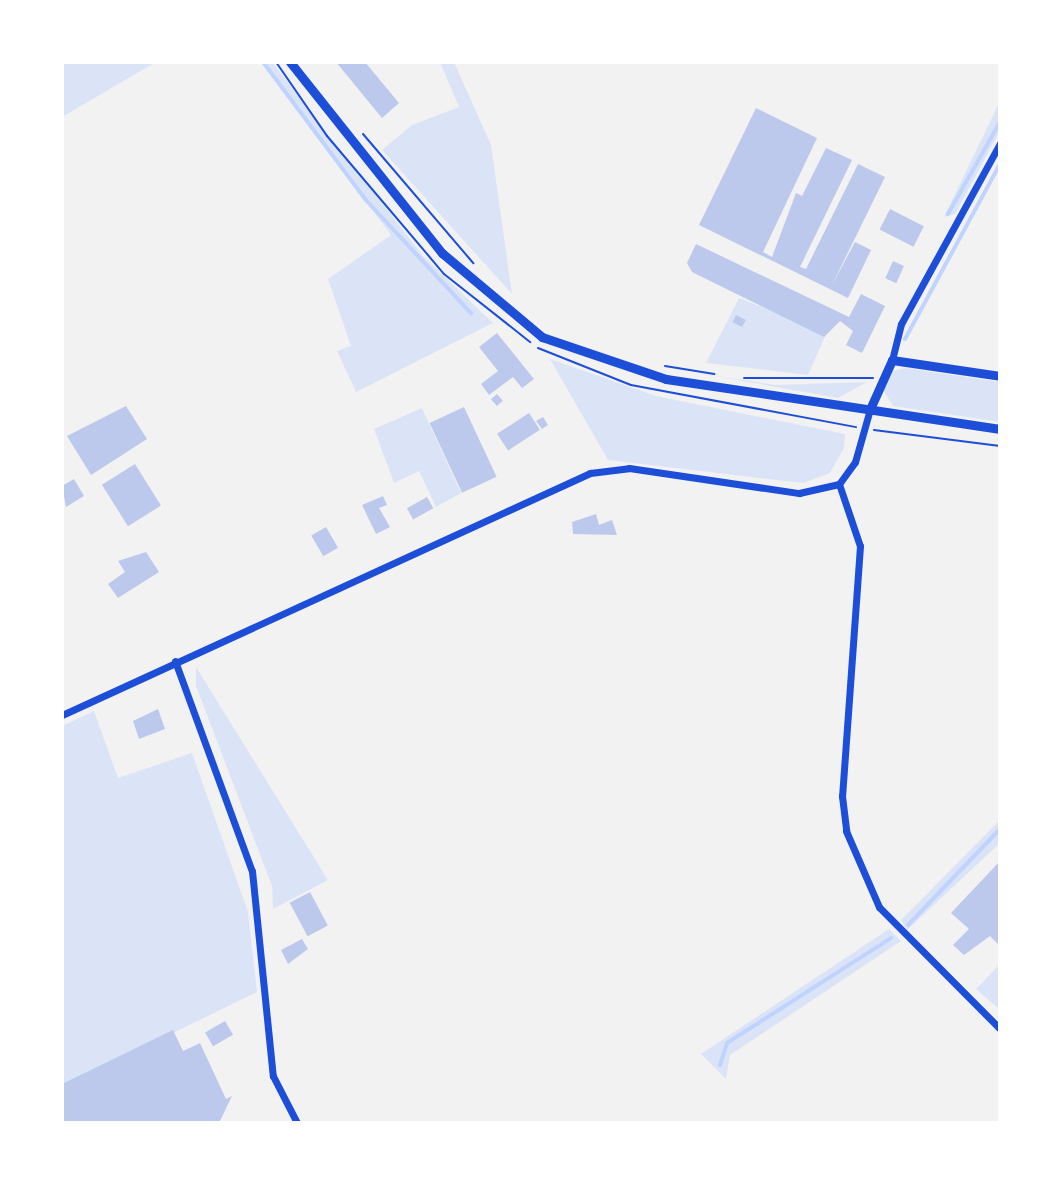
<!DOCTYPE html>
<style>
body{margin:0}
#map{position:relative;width:1062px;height:1185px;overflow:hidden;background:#f2f2f2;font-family:Merriweather,serif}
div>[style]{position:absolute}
.green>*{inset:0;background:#dbe4f7}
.stream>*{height:4px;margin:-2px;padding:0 2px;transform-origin:2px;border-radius:2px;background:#bfd3fe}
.building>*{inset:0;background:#bdc9ec;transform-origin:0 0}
.path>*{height:2px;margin:-1px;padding:0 1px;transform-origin:1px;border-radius:1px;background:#1d4ed8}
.minor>*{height:7px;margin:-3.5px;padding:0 3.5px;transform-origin:3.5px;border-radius:3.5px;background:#1d4ed8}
.tertiary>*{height:9px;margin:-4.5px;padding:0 4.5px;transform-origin:4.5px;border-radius:4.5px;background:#1d4ed8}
span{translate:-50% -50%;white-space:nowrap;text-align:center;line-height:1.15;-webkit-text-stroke:8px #fff;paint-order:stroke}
.frame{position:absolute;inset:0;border:64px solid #fff;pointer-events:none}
</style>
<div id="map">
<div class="green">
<div style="clip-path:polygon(62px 62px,156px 62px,62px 117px)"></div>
<div style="clip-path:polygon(262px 62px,272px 62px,424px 257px,493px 323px,356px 392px,337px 351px,351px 346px,328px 279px,391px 235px)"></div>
<div style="clip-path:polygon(440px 62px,454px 62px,491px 145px,512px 294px,382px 150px,412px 125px,459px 107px)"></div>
<div style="clip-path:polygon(1000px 101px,1000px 131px,955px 214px,944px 217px)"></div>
<div style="clip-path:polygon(739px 298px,827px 332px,808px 375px,706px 363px)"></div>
<div style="clip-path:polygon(550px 359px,656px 396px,845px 434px,844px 448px,830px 473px,803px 483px,608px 460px)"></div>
<div style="clip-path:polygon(905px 368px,1000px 382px,1000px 422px,893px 406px,882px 388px,890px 372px)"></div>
<div style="clip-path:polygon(698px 373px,775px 385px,867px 382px,838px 398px)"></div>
<div style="clip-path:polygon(422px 408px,461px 493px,436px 507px,419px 471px,394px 483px,374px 429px)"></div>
<div style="clip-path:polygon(196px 667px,328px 880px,273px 909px,272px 886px,196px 686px)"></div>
<div style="clip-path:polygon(94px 711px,118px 778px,192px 753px,248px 912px,257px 992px,62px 1087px,62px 726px)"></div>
<div style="clip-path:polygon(1000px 820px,1000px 843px,907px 930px,901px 920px)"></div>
<div style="clip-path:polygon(889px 929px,901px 941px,730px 1055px,726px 1079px,701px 1054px)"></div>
<div style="clip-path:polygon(1000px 964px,1000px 1010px,976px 989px)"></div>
</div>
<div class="stream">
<div style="left:263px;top:62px;width:171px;rotate:53.3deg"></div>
<div style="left:365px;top:199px;width:156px;rotate:47.1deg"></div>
<div style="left:948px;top:214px;width:106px;rotate:-60.5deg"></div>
<div style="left:905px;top:339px;width:199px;rotate:-61.5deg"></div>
<div style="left:908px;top:925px;width:133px;rotate:-46.2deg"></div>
<div style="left:720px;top:1065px;width:23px;rotate:-72deg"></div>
<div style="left:727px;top:1043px;width:195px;rotate:-32.6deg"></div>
</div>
<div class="building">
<div style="clip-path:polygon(336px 62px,365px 62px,399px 103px,382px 118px)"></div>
<div style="clip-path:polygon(756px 108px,817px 138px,763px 252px,772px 257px,796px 193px,802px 196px,826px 148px,852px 160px,800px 267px,806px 269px,858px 164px,885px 177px,832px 285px,855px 242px,871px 250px,848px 298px,699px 225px)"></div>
<div style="left:890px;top:209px;width:38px;height:23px;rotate:27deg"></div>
<div style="clip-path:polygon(696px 244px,849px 317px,861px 294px,885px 306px,862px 353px,846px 345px,853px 331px,840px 321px,824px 337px,692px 272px,687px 263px)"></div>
<div style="left:893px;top:261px;width:12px;height:19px;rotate:24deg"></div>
<div style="left:736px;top:315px;width:11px;height:8px;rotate:27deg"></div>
<div style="clip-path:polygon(497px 333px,534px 379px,522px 388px,513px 377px,489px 395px,481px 384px,498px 371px,479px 347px)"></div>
<div style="left:497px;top:394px;width:9px;height:8px;rotate:49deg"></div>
<div style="clip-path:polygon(126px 406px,147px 439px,91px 475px,67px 436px)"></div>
<div style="left:464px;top:407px;width:77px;height:38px;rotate:65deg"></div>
<div style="left:529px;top:413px;width:20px;height:38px;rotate:57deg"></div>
<div style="clip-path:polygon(543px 417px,548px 425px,542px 429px,536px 421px)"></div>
<div style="left:135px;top:464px;width:49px;height:39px;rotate:58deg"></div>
<div style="clip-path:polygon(74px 479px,84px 496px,66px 507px,62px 486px)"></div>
<div style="clip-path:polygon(383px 496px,387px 505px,379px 508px,390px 527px,376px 534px,362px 505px)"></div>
<div style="left:427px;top:497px;width:13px;height:23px;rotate:61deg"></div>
<div style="clip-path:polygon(596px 514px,599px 525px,612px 520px,617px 535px,573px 534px,572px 522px)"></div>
<div style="left:326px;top:527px;width:24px;height:17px;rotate:60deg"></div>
<div style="clip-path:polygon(146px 552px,159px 572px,118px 598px,108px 584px,125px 572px,118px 561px)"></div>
<div style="clip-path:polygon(158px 709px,165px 729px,139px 739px,133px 721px)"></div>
<div style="clip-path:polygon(1000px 861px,1000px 946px,990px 936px,964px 955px,953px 945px,969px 929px,951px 913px)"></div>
<div style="left:310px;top:892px;width:38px;height:23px;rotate:62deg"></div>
<div style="clip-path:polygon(302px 939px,308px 949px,288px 964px,281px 950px)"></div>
<div style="left:225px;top:1021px;width:16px;height:23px;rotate:60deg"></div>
<div style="clip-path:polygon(173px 1030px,183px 1051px,200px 1043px,226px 1099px,232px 1096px,219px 1123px,62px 1123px,62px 1084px)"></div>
</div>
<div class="path">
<div style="left:276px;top:62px;width:90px;rotate:55.4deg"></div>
<div style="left:327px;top:136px;width:181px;rotate:49.7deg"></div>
<div style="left:444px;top:274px;width:110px;rotate:38.3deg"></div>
<div style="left:363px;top:134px;width:170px;rotate:49.5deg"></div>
<div style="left:538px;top:348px;width:100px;rotate:21.7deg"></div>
<div style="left:631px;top:385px;width:229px;rotate:10.6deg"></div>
<div style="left:665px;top:366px;width:50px;rotate:9.3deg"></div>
<div style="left:744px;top:378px;width:129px"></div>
<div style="left:874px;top:430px;width:127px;rotate:7.2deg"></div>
</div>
<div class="minor">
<div style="left:892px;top:360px;width:37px;rotate:-76deg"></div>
<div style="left:901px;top:324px;width:206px;rotate:-61.3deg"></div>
<div style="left:839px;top:484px;width:65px;rotate:71.3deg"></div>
<div style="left:860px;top:546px;width:251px;rotate:94.1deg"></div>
<div style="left:842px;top:796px;width:35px;rotate:83deg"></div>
<div style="left:846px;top:831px;width:83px;rotate:66.5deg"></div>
<div style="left:879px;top:907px;width:172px;rotate:45.2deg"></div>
<div style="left:175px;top:661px;width:224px;rotate:69.9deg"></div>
<div style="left:252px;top:871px;width:206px;rotate:84.2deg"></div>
<div style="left:273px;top:1076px;width:53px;rotate:62.9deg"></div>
<div style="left:62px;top:715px;width:581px;rotate:-24.62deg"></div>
<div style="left:590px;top:473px;width:39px;rotate:-7deg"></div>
<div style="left:629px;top:468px;width:172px;rotate:8.4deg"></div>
<div style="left:799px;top:493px;width:41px;rotate:-12.7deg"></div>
<div style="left:839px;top:484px;width:27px;rotate:-54deg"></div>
<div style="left:855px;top:462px;width:55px;rotate:-74.2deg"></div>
</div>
<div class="tertiary">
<div style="left:290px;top:62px;width:244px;rotate:51.5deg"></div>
<div style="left:442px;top:253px;width:131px;rotate:40deg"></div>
<div style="left:542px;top:337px;width:131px;rotate:18.7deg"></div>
<div style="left:666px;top:379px;width:338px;rotate:8.5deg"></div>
<div style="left:870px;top:409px;width:54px;rotate:-65.8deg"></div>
<div style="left:892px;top:360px;width:109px;rotate:8.4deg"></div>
</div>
<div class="frame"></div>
</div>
